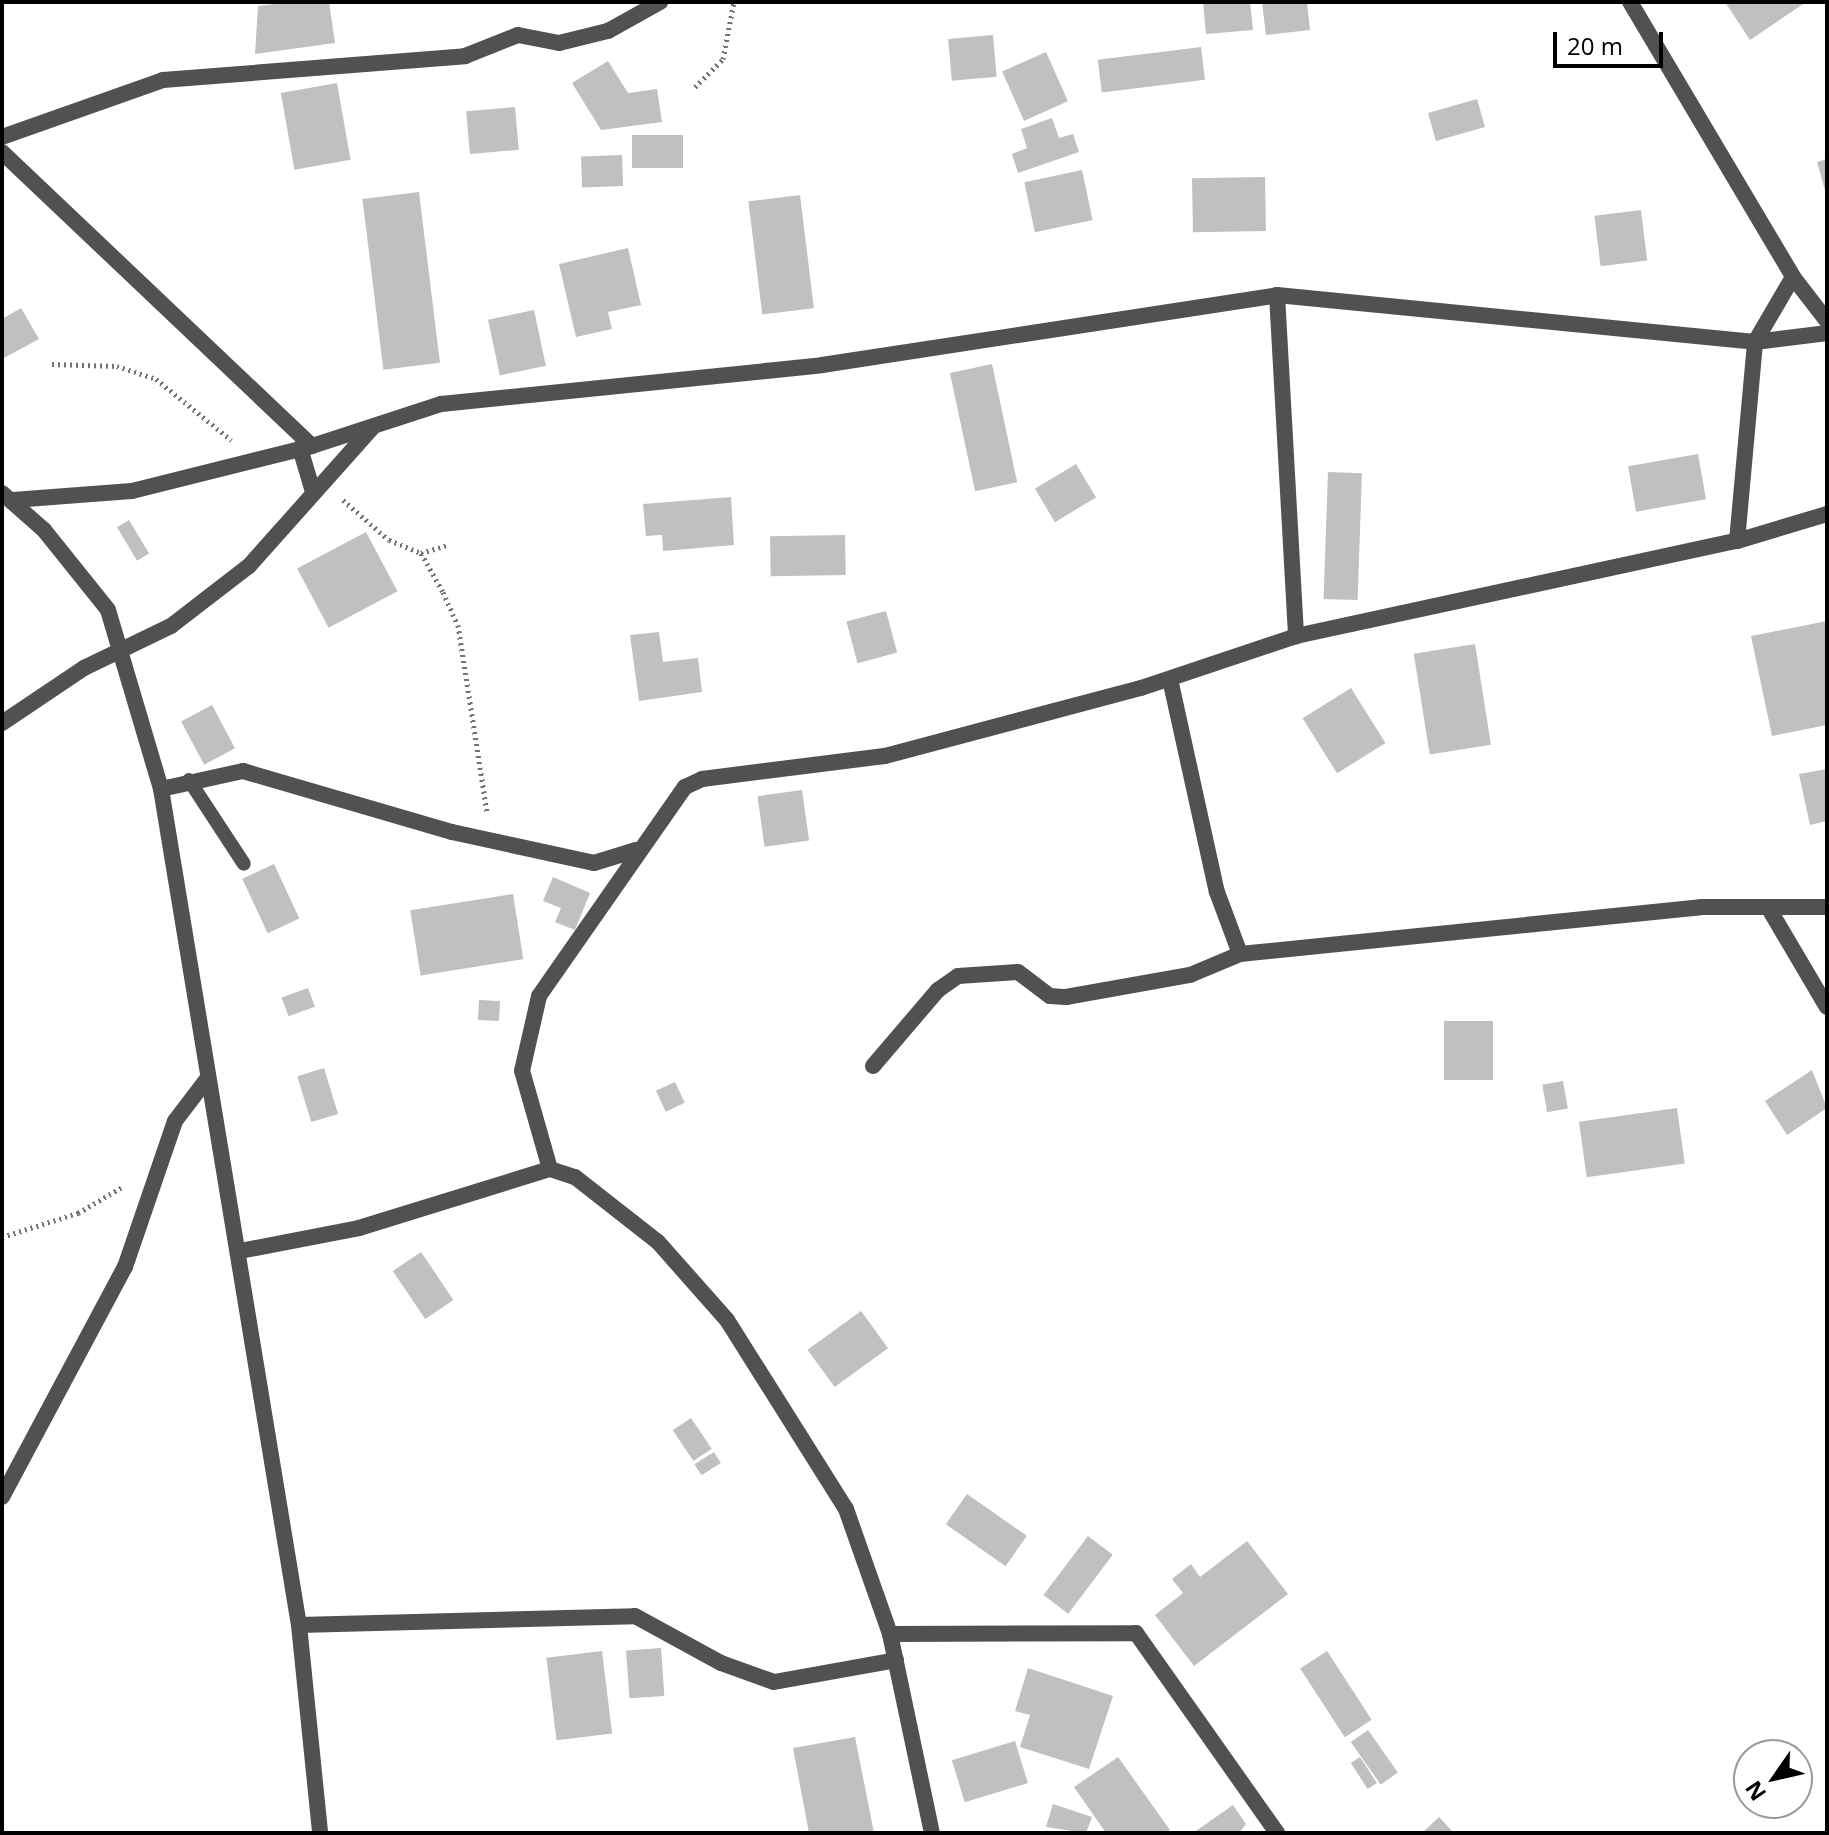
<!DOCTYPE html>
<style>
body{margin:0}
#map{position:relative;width:1829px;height:1835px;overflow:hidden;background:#fff;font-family:"Open Sans",sans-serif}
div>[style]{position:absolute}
.building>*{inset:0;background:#c0c0c0;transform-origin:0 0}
.path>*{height:5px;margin-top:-2.5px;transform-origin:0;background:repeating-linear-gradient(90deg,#737373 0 2px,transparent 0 6px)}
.lane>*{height:14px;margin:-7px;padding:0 7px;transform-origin:7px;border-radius:7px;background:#515151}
.street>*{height:16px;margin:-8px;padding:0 8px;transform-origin:8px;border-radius:8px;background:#515151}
span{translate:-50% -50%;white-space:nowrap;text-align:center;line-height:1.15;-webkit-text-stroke:8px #fff;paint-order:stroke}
.frame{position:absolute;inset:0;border:4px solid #000;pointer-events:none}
.north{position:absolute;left:1733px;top:1739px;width:80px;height:80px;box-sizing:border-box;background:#fff;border:2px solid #999;border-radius:50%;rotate:236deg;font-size:22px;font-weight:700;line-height:32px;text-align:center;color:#000}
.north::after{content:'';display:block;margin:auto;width:28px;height:36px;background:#000;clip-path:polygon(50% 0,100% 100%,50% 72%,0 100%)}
.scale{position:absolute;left:1553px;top:32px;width:110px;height:36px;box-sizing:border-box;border:4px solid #000;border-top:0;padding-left:10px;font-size:24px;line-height:28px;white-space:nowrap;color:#000;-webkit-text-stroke:6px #fff;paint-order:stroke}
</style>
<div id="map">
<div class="building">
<div style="clip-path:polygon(291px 2px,329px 2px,335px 43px,255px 54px,258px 6px)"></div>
<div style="clip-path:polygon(1203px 2px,1250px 2px,1253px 30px,1206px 34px)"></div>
<div style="clip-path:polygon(1262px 2px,1307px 2px,1310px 30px,1266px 35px)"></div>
<div style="clip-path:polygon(1725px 2px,1806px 2px,1750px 40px)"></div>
<div style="left:993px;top:35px;width:42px;height:45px;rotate:85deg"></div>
<div style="left:1201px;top:47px;width:33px;height:104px;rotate:83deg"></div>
<div style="left:1046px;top:52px;width:54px;height:48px;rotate:66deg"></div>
<div style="clip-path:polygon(608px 61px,628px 93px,657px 89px,662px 122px,601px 130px,572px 83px)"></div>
<div style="left:337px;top:83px;width:78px;height:57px;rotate:80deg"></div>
<div style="left:1477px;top:99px;width:29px;height:51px;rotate:74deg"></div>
<div style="left:515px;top:107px;width:43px;height:49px;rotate:85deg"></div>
<div style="clip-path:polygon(1052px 118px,1059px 138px,1073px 134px,1079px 152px,1018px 173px,1012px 154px,1027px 148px,1021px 129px)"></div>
<div style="left:683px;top:135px;width:33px;height:51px;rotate:90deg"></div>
<div style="left:622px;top:155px;width:31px;height:41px;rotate:88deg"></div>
<div style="clip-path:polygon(1827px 159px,1827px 194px,1826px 194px,1817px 162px)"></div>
<div style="left:1082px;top:170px;width:51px;height:59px;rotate:78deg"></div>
<div style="left:1265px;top:177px;width:54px;height:73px;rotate:89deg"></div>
<div style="left:419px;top:192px;width:172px;height:57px;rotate:83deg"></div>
<div style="left:800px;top:195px;width:114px;height:52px;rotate:83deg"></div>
<div style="left:1641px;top:210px;width:51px;height:47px;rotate:83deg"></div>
<div style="clip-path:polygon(628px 248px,641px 305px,608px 312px,612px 329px,576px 337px,559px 264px)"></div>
<div style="clip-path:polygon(21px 308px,39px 339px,2px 359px,2px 319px)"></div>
<div style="left:534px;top:310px;width:57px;height:47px;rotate:78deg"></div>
<div style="left:992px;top:364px;width:121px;height:43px;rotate:78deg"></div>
<div style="left:1698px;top:454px;width:46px;height:71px;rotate:80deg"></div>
<div style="left:1076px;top:464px;width:39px;height:48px;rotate:59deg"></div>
<div style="left:1328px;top:472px;width:34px;height:127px;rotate:2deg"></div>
<div style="clip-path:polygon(731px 497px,734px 545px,663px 551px,662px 535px,646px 536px,643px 504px)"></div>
<div style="left:129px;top:520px;width:39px;height:14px;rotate:59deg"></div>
<div style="left:366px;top:532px;width:67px;height:78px;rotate:62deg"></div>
<div style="left:845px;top:535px;width:40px;height:75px;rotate:89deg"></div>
<div style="left:886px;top:611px;width:43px;height:41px;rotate:75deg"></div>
<div style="clip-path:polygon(1827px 621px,1827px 725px,1772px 736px,1751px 636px)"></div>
<div style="clip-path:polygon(659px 632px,663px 662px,698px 658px,702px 692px,639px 701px,630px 635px)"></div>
<div style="left:1475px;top:644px;width:102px;height:62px;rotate:81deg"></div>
<div style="left:1351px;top:688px;width:65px;height:57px;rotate:58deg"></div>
<div style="left:212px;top:705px;width:49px;height:35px;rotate:62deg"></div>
<div style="clip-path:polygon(1827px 769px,1827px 821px,1810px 825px,1799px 774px)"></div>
<div style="left:802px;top:790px;width:51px;height:45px;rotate:82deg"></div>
<div style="left:274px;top:864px;width:60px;height:35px;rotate:65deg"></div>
<div style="clip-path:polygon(553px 877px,590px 893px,575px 930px,555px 922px,561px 908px,543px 901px)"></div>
<div style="left:513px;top:894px;width:66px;height:104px;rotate:81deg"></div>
<div style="left:308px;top:988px;width:20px;height:28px;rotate:70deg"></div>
<div style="left:479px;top:1000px;width:21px;height:20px;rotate:3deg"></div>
<div style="left:1444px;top:1021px;width:49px;height:59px"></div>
<div style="left:324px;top:1068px;width:48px;height:28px;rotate:73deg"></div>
<div style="clip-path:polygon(1812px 1070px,1827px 1108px,1787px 1135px,1765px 1101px)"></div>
<div style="left:1563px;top:1081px;width:28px;height:21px;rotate:80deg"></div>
<div style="left:675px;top:1082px;width:23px;height:21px;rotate:65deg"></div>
<div style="left:1677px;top:1108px;width:56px;height:99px;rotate:82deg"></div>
<div style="left:421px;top:1252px;width:58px;height:34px;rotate:56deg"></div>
<div style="left:861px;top:1311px;width:46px;height:66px;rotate:54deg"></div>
<div style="left:691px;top:1418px;width:37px;height:22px;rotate:56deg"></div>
<div style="left:714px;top:1452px;width:13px;height:23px;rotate:58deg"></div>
<div style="left:967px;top:1494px;width:73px;height:37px;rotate:35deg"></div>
<div style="left:1088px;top:1536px;width:31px;height:74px;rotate:37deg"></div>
<div style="clip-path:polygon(1247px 1541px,1288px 1594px,1194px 1666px,1155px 1615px,1183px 1593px,1172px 1579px,1191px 1564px,1200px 1577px)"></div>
<div style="left:661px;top:1648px;width:48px;height:35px;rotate:86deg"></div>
<div style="left:602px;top:1651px;width:83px;height:56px;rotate:83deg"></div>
<div style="left:1327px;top:1651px;width:82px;height:32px;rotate:57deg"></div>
<div style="clip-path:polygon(1028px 1668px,1113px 1696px,1089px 1769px,1020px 1747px,1030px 1715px,1015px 1711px)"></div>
<div style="left:1368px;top:1730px;width:52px;height:21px;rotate:55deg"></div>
<div style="clip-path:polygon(855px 1737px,874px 1833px,809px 1833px,793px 1748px)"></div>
<div style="left:1015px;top:1741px;width:44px;height:66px;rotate:73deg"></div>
<div style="clip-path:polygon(1118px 1757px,1170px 1830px,1165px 1833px,1106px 1833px,1074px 1787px)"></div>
<div style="left:1360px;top:1757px;width:31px;height:11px;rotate:57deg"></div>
<div style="clip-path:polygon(1053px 1804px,1092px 1817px,1086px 1833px,1046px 1827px)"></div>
<div style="clip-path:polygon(1233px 1805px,1246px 1824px,1239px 1833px,1193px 1833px)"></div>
<div style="clip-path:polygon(1439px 1817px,1454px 1833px,1422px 1833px)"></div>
</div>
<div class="path">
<div style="left:695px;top:87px;width:40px;rotate:-45deg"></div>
<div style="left:723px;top:59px;width:58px;rotate:-79.1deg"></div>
<div style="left:52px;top:364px;width:65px;rotate:1.8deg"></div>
<div style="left:117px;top:366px;width:41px;rotate:18.4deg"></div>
<div style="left:156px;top:379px;width:97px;rotate:39.1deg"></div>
<div style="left:343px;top:500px;width:61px;rotate:41deg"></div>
<div style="left:389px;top:540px;width:35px;rotate:22deg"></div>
<div style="left:421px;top:553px;width:45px;rotate:60.6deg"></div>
<div style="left:443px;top:592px;width:36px;rotate:66deg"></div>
<div style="left:458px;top:625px;width:189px;rotate:81.2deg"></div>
<div style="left:421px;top:553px;width:28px;rotate:-17deg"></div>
<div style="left:2px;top:1237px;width:80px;rotate:-17.5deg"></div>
<div style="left:78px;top:1213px;width:53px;rotate:-30.4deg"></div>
</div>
<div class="lane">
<div style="left:189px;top:780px;width:100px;rotate:56.8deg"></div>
</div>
<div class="street">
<div style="left:1630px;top:2px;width:320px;rotate:59.3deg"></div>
<div style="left:1793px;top:277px;width:56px;rotate:52.3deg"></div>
<div style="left:2px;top:137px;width:171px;rotate:-19.5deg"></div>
<div style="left:163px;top:80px;width:303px;rotate:-4.5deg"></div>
<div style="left:465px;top:56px;width:57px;rotate:-21.6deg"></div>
<div style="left:518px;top:35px;width:42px;rotate:11deg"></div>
<div style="left:559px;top:43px;width:50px;rotate:-13.8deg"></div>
<div style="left:608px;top:31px;width:60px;rotate:-29.1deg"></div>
<div style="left:2px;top:152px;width:427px;rotate:43.5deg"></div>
<div style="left:1277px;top:295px;width:342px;rotate:86.8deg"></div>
<div style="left:300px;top:448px;width:46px;rotate:73.5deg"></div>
<div style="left:2px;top:493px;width:56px;rotate:41.4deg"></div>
<div style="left:44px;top:530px;width:102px;rotate:51.3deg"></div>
<div style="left:108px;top:610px;width:187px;rotate:73.5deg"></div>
<div style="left:161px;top:789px;width:847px;rotate:80.63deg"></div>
<div style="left:299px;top:1625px;width:209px;rotate:84.2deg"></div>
<div style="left:13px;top:500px;width:119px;rotate:-4.3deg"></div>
<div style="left:132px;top:491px;width:186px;rotate:-14deg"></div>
<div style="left:312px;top:446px;width:136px;rotate:-18deg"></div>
<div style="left:441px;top:404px;width:383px;rotate:-5.8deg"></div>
<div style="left:822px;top:365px;width:460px;rotate:-8.7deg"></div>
<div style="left:1277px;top:295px;width:480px;rotate:5.6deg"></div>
<div style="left:1755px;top:342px;width:73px;rotate:-7.1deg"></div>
<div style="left:1737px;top:541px;width:200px;rotate:-84.8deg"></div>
<div style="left:1755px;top:342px;width:75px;rotate:-59.7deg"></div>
<div style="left:1170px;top:679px;width:218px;rotate:77.6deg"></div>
<div style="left:1217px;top:892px;width:66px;rotate:69.6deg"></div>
<div style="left:1240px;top:954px;width:463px;rotate:-5.8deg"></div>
<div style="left:1701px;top:907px;width:126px"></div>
<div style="left:2px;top:723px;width:99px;rotate:-33.9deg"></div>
<div style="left:84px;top:668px;width:97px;rotate:-25.8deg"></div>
<div style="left:171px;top:626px;width:98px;rotate:-37.6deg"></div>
<div style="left:249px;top:566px;width:185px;rotate:-48.3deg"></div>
<div style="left:161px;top:789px;width:84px;rotate:-12.4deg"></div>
<div style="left:243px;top:771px;width:218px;rotate:16.3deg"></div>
<div style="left:452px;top:832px;width:145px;rotate:12.3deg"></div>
<div style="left:594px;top:863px;width:44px;rotate:-17.2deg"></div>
<div style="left:1768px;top:907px;width:116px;rotate:59.5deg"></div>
<div style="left:873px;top:1066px;width:100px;rotate:-49.5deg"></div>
<div style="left:938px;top:990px;width:24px;rotate:-35deg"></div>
<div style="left:958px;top:976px;width:60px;rotate:-3.8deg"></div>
<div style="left:1018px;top:972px;width:40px;rotate:37deg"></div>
<div style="left:1050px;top:996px;width:16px;rotate:4deg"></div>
<div style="left:1066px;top:997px;width:126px;rotate:-10.1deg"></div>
<div style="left:1190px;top:975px;width:54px;rotate:-22.8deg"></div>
<div style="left:550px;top:1169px;width:102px;rotate:-105.9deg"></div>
<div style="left:522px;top:1071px;width:77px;rotate:-77.2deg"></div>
<div style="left:539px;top:996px;width:255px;rotate:-55.1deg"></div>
<div style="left:685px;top:787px;width:19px;rotate:-25deg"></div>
<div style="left:702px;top:779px;width:184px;rotate:-7.2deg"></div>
<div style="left:885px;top:756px;width:265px;rotate:-14.9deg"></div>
<div style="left:1141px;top:688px;width:163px;rotate:-18.5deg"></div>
<div style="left:1296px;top:636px;width:451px;rotate:-12.2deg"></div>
<div style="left:1737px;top:541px;width:94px;rotate:-16.7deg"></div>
<div style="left:240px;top:1251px;width:121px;rotate:-10.9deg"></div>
<div style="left:359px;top:1228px;width:200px;rotate:-17.2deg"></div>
<div style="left:550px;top:1169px;width:26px;rotate:18deg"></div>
<div style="left:575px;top:1177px;width:105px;rotate:38.1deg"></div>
<div style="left:658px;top:1242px;width:104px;rotate:48.5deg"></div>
<div style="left:727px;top:1320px;width:223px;rotate:57.8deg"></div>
<div style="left:846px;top:1509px;width:133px;rotate:70.6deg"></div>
<div style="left:890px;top:1634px;width:203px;rotate:78.1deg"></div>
<div style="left:2px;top:1497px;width:261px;rotate:-61.9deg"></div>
<div style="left:125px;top:1267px;width:154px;rotate:-71.1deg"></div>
<div style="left:175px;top:1121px;width:53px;rotate:-52.7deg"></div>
<div style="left:299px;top:1625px;width:336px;rotate:-1.5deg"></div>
<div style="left:635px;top:1616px;width:98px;rotate:28.7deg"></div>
<div style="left:721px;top:1663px;width:56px;rotate:19.7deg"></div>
<div style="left:774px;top:1682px;width:124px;rotate:-10.2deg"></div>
<div style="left:890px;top:1634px;width:246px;rotate:-0.2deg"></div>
<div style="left:1136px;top:1633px;width:245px;rotate:54.8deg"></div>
</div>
<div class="frame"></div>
<div class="north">N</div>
<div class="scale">20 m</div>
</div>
